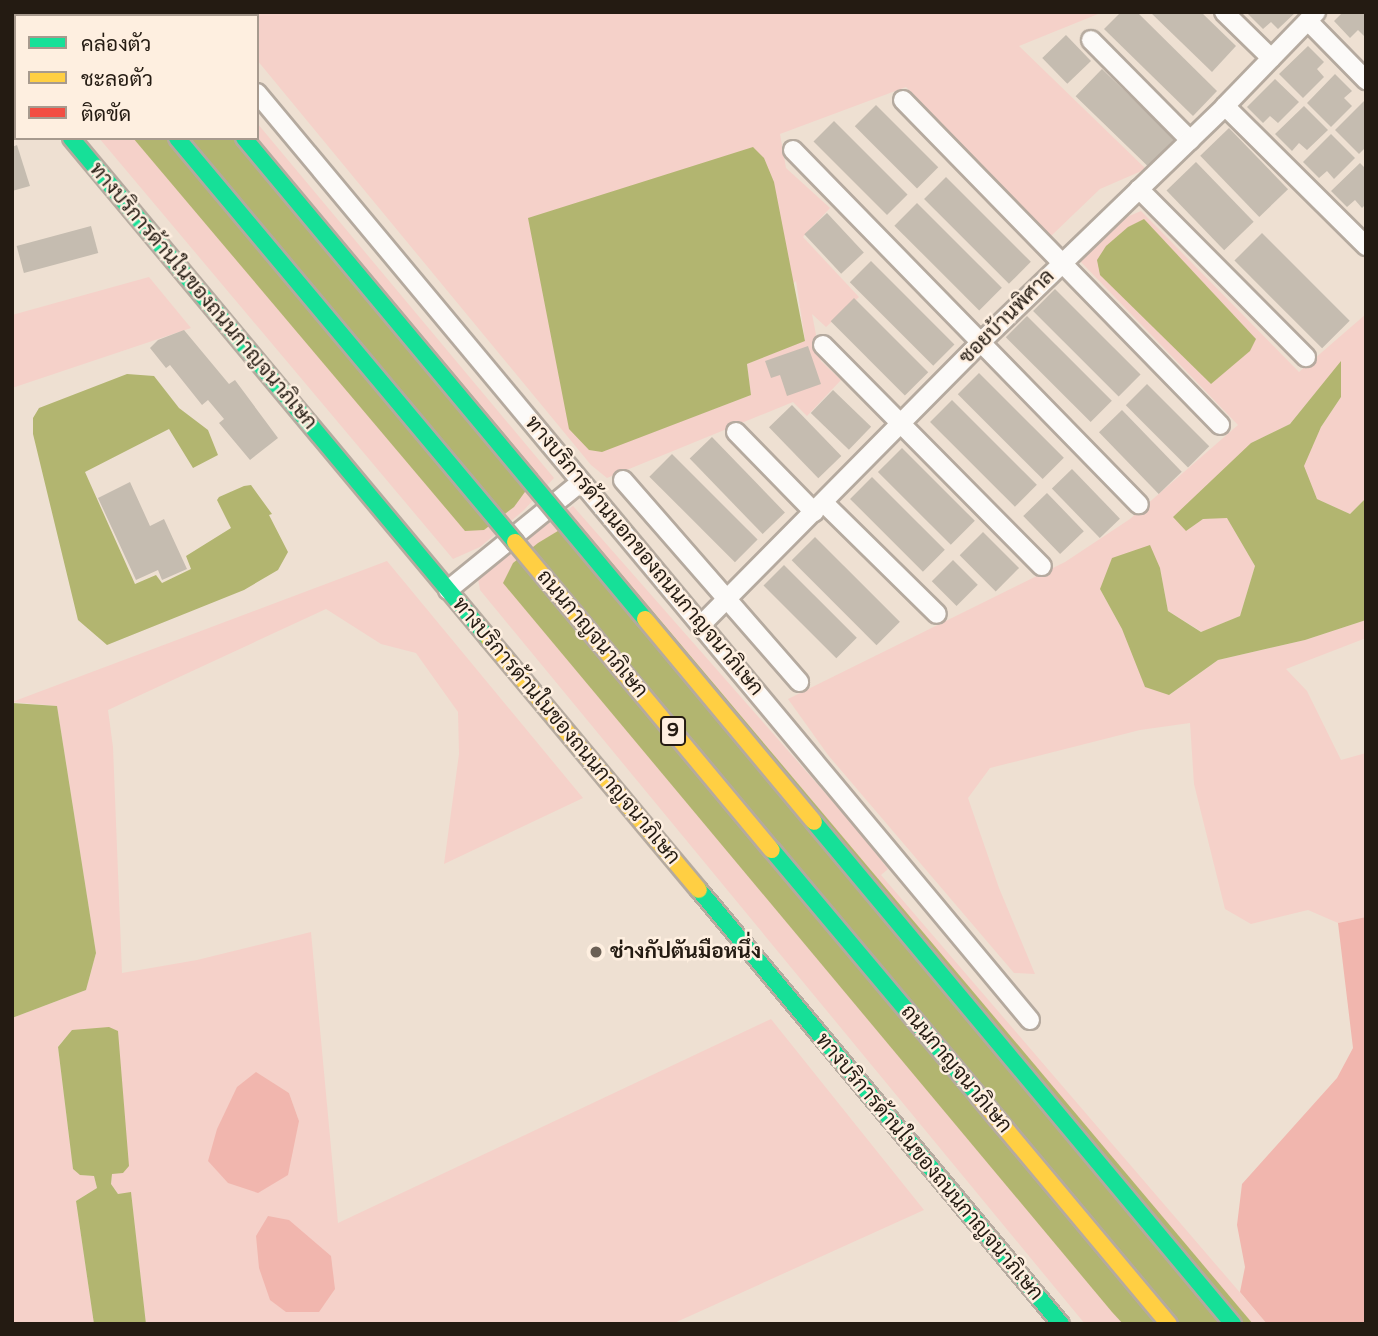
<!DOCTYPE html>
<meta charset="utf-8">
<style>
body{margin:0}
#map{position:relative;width:1378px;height:1336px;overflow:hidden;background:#eee0d2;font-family:"Varela Round",Sarabun,sans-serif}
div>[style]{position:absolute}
.green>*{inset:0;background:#f5d1c9}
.forest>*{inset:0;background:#f1b6ae}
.water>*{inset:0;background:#b2b570}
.building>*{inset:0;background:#c5bcb0;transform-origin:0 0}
.roads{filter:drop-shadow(2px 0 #b5aa9f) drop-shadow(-2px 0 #b5aa9f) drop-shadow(0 2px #b5aa9f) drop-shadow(0 -2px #b5aa9f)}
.street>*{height:18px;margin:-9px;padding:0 9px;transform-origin:9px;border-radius:9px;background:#fcfaf8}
.fast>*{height:16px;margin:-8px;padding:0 8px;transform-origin:8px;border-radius:8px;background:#16e098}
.slow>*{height:16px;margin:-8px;padding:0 8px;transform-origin:8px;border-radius:8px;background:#ffcf43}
.jam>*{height:16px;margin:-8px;padding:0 8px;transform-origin:8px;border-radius:8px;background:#f24e42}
.bridges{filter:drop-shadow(2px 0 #b5aa9f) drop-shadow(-2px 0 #b5aa9f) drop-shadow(0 2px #b5aa9f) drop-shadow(0 -2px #b5aa9f)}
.fast-bridge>*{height:16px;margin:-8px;padding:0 8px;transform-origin:8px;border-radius:8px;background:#16e098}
.slow-bridge>*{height:16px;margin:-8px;padding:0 8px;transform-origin:8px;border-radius:8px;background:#ffcf43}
.dots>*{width:19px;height:19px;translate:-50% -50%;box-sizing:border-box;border:4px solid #feefe0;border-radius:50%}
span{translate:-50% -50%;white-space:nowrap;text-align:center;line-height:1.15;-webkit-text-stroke:5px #feefe0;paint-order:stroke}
.shield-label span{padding:2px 5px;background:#feefe0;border:2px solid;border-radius:5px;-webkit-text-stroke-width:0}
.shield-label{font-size:19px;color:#241b12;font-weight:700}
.street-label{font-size:21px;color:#241b12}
.poi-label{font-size:21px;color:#241b12;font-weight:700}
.left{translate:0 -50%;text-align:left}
.frame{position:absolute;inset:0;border:14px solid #241b12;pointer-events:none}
.legend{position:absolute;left:14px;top:14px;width:245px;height:126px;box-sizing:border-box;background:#feefe0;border:2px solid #a79a8e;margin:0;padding:9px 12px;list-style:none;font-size:21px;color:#241b12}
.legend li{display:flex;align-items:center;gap:14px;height:35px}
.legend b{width:35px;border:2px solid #a79a8e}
</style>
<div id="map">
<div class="green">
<div style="clip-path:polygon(evenodd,216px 12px,1103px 12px,1019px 46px,1146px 169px,1100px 189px,1051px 236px,906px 87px,780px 134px,786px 168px,830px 208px,803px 237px,859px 297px,826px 327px,812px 314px,821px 361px,841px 380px,807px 416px,793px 402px,607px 478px,591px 465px,257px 60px,257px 16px,219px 16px,216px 12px,796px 281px,805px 340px,747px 364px,751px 395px,602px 451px,589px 450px,796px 281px)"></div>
<div style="clip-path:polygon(257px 123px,554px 478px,523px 511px,480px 547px,453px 559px,99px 138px,257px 138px)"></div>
<div style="clip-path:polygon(1141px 211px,1299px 372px,1366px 314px,1366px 498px,1350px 514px,1317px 499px,1303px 466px,1321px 427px,1341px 397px,1341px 362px,1290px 424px,1251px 443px,1186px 531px,1203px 519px,1227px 517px,1255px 566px,1240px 616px,1202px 632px,1168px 611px,1160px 568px,1100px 589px,1122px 629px,1169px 695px,1218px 660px,1305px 640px,1366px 620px,1366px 638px,1286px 669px,1307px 691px,1341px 760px,1366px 753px,1366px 917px,1338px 923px,1308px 910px,1251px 924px,1225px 909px,1194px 784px,1190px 723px,1140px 730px,990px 768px,968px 798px,999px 888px,1035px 974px,1014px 973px,828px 755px,788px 699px,1065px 562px,1130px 519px,1238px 425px,1080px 261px,1122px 219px)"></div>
<div style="clip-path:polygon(149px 277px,191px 328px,12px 388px,12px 315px)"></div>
<div style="clip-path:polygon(573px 506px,856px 828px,888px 869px,881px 875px,1267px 1324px,1085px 1324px,480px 590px,478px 579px,496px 560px)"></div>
<div style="clip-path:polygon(evenodd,387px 561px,583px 798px,444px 864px,459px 754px,458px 712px,416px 653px,381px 644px,326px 609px,108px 710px,113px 747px,122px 973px,197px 960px,311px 932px,338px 1223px,771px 1019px,924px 1210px,672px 1324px,146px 1324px,131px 1193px,118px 1194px,111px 1185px,112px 1174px,63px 1040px,58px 1047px,73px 1169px,80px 1175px,94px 1176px,97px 1188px,76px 1201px,94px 1324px,12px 1324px,12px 1018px,86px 990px,96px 953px,57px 706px,12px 702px,387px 561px,255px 1072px,289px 1093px,299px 1121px,255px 1072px)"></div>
</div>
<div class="forest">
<div style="clip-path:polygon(1366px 917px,1366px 1324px,1267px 1324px,1240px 1292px,1245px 1267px,1237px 1225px,1242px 1184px,1337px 1078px,1353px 1048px,1338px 923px)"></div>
<div style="clip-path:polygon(256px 1072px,289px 1093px,299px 1121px,288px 1175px,258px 1193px,228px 1183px,208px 1161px,217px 1129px,237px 1087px)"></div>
<div style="clip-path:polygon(268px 1216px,289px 1220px,331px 1256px,335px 1289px,319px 1312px,286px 1312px,270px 1300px,259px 1268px,256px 1236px)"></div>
</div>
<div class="water">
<div style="clip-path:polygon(133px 138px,257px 138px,538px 474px,514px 507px,484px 530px,465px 531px)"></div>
<div style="clip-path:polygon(753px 147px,764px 158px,774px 182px,805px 341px,747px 364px,751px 395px,602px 452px,589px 450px,569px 429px,528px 218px)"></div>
<div style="clip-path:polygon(1144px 219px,1256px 339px,1250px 351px,1211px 384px,1100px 275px,1097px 260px,1106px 246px,1128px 227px)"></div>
<div style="clip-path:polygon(1341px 361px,1341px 397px,1321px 427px,1304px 466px,1317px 499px,1350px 514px,1366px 498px,1366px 620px,1305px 640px,1218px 660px,1169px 695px,1145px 687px,1122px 629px,1100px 589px,1112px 558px,1150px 545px,1160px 568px,1168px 611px,1201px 632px,1240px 616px,1255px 566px,1227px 518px,1203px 519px,1186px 531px,1173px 517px,1251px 443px,1290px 424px)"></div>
<div style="clip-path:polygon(127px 374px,154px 376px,179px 408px,208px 430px,218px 455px,193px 468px,169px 429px,85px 472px,135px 584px,156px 575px,162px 583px,191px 569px,186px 556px,231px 528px,217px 500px,219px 497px,244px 486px,251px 485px,272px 514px,269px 515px,288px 552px,278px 570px,244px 590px,107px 645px,78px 620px,33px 434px,33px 418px,39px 408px)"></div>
<div style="clip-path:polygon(576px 520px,1253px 1324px,1123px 1324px,1112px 1312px,503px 583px,513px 563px,538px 543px)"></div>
<div style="clip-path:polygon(12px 703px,57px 706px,96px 953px,86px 990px,12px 1018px)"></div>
<div style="clip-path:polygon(109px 1027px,118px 1031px,129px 1166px,123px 1173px,112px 1174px,111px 1184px,118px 1194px,131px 1192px,146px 1324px,94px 1324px,76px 1201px,97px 1188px,94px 1176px,80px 1175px,73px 1169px,58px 1047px,72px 1030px)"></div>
</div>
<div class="building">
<div style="clip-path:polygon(1121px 12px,1137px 12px,1217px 91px,1193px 116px,1104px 29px)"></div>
<div style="clip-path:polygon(1150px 12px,1201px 12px,1236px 46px,1212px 72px)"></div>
<div style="clip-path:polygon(1246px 12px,1296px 12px,1278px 29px,1271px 22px,1263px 29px)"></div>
<div style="clip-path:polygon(1343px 12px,1366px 12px,1366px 38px,1358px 30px,1350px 38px,1334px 21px)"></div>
<div style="left:1066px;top:35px;width:36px;height:33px;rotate:46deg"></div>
<div style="clip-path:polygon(1308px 46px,1324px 62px,1317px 69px,1324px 77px,1303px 98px,1279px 74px)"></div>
<div style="left:1102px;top:69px;width:103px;height:38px;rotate:44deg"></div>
<div style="clip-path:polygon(1335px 74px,1352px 91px,1344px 98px,1352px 106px,1331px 127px,1307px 103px)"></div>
<div style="clip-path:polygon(1275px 79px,1299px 102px,1278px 123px,1270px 116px,1263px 123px,1247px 107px)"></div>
<div style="clip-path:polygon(1364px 101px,1366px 147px,1359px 154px,1335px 130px)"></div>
<div style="left:876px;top:105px;width:88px;height:30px;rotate:45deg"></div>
<div style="clip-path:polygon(1304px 106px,1328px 130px,1307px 150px,1299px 143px,1292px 151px,1275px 134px)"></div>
<div style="left:834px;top:121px;width:104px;height:29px;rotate:45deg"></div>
<div style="left:1229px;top:128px;width:85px;height:40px;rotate:46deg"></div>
<div style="clip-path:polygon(1331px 134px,1355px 158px,1334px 179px,1327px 171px,1319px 178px,1303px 162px)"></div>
<div style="clip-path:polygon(17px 145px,30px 186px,12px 191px,12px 147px)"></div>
<div style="left:1196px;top:162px;width:83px;height:41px;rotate:46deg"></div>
<div style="clip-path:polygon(1360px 163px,1366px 169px,1366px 204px,1362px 208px,1355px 200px,1347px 207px,1331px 191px)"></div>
<div style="left:946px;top:177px;width:120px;height:31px;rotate:45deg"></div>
<div style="left:917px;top:203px;width:120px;height:32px;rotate:45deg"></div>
<div style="left:827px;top:213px;width:54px;height:31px;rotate:47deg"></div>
<div style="left:91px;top:226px;width:28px;height:77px;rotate:75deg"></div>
<div style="left:1262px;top:233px;width:124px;height:39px;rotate:45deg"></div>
<div style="left:871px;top:261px;width:118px;height:30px;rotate:45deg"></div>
<div style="left:1055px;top:289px;width:121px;height:31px;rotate:45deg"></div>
<div style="left:854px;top:298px;width:105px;height:33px;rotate:45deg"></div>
<div style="left:1027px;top:316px;width:120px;height:30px;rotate:45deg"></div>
<div style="clip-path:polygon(184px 330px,229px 384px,235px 380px,278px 438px,250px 460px,219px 423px,224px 419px,208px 400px,202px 405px,170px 365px,166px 368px,150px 348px,158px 340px)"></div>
<div style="clip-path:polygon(808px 346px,821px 384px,787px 396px,780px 375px,771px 378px,765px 361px)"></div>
<div style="left:979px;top:373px;width:120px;height:30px;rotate:45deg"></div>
<div style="left:1147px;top:384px;width:88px;height:30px;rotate:45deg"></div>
<div style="left:833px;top:390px;width:53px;height:32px;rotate:44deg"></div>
<div style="left:952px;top:400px;width:120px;height:31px;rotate:45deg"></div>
<div style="left:792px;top:405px;width:71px;height:32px;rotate:46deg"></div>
<div style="left:1122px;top:410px;width:86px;height:32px;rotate:46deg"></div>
<div style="left:712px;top:437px;width:105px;height:31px;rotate:46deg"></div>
<div style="left:902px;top:448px;width:103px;height:34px;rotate:45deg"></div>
<div style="left:672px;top:454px;width:121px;height:32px;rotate:45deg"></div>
<div style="left:1072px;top:469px;width:69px;height:28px;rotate:46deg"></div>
<div style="left:872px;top:477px;width:103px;height:31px;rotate:45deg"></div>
<div style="clip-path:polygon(130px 482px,150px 526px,164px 519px,187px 569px,162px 580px,158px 570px,136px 580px,98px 498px)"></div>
<div style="left:1047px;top:493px;width:53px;height:33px;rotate:46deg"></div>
<div style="left:983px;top:532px;width:51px;height:33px;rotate:45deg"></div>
<div style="left:815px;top:537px;width:120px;height:33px;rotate:45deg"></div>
<div style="left:953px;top:560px;width:35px;height:30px;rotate:45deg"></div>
<div style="left:784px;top:565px;width:103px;height:29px;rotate:45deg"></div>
</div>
<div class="roads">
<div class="street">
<div style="left:190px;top:12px;width:5px;rotate:53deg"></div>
<div style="left:1224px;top:12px;width:66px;rotate:44.4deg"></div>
<div style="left:1308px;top:21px;width:83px;rotate:45.5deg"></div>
<div style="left:1091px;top:40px;width:141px;rotate:45.3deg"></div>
<div style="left:257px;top:93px;width:1207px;rotate:50.18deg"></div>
<div style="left:903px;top:100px;width:454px;rotate:45.7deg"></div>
<div style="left:1225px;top:106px;width:199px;rotate:44.8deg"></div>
<div style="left:793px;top:150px;width:495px;rotate:45.7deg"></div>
<div style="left:1139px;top:189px;width:237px;rotate:45.2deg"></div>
<div style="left:823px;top:345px;width:311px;rotate:45.3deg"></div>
<div style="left:736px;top:432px;width:112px;rotate:45.7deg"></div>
<div style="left:623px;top:480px;width:268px;rotate:48.9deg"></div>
<div style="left:824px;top:503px;width:158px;rotate:44.5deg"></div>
<div style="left:448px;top:590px;width:171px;rotate:-39.1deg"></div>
<div style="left:701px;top:625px;width:397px;rotate:-45.3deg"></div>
<div style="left:980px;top:343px;width:341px;rotate:-44deg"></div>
<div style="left:1225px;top:106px;width:131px;rotate:-45.9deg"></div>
</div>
<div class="fast">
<div style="left:138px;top:12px;width:5px;rotate:53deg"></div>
<div style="left:71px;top:138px;width:652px;rotate:50.16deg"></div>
<div style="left:699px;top:890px;width:565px;rotate:50.17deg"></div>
</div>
<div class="slow">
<div style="left:12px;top:68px;width:6px;rotate:45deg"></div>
<div style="left:489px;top:639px;width:327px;rotate:50.1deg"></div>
</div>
<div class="jam">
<div style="left:71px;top:12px;width:5px;rotate:53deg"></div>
</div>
</div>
<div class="bridges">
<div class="fast-bridge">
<div style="left:177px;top:138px;width:527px;rotate:50.08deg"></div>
<div style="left:244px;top:138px;width:626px;rotate:50.18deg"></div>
<div style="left:814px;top:822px;width:654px;rotate:50.15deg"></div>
<div style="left:772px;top:850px;width:322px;rotate:50deg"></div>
</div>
<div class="slow-bridge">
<div style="left:515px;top:542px;width:401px;rotate:50.2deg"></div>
<div style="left:645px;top:619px;width:264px;rotate:50.2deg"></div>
<div style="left:979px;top:1097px;width:296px;rotate:50.1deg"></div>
</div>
</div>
<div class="dots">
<div style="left:596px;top:952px;background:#6b6055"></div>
</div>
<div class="shield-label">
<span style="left:673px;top:731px">9</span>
</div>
<div class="street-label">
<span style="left:203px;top:296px;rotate:50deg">ทางบริการด้านในของถนนกาญจนาภิเษก</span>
<span style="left:1007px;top:317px;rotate:-45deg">ซอยบ้านพิศาล</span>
<span style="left:644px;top:556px;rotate:50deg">ทางบริการด้านนอกของถนนกาญจนาภิเษก</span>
<span style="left:592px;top:634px;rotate:50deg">ถนนกาญจนาภิเษก</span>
<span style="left:566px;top:731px;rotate:50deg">ทางบริการด้านในของถนนกาญจนาภิเษก</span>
<span style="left:956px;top:1069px;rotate:50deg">ถนนกาญจนาภิเษก</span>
<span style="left:929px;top:1167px;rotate:50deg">ทางบริการด้านในของถนนกาญจนาภิเษก</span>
</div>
<div class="poi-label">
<span class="left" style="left:610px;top:952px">ช่างกัปตันมือหนึ่ง</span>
</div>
<div class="frame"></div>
<ul class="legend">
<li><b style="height:9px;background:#16e098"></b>คล่องตัว</li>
<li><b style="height:9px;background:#ffcf43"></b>ชะลอตัว</li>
<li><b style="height:9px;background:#f24e42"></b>ติดขัด</li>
</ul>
</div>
